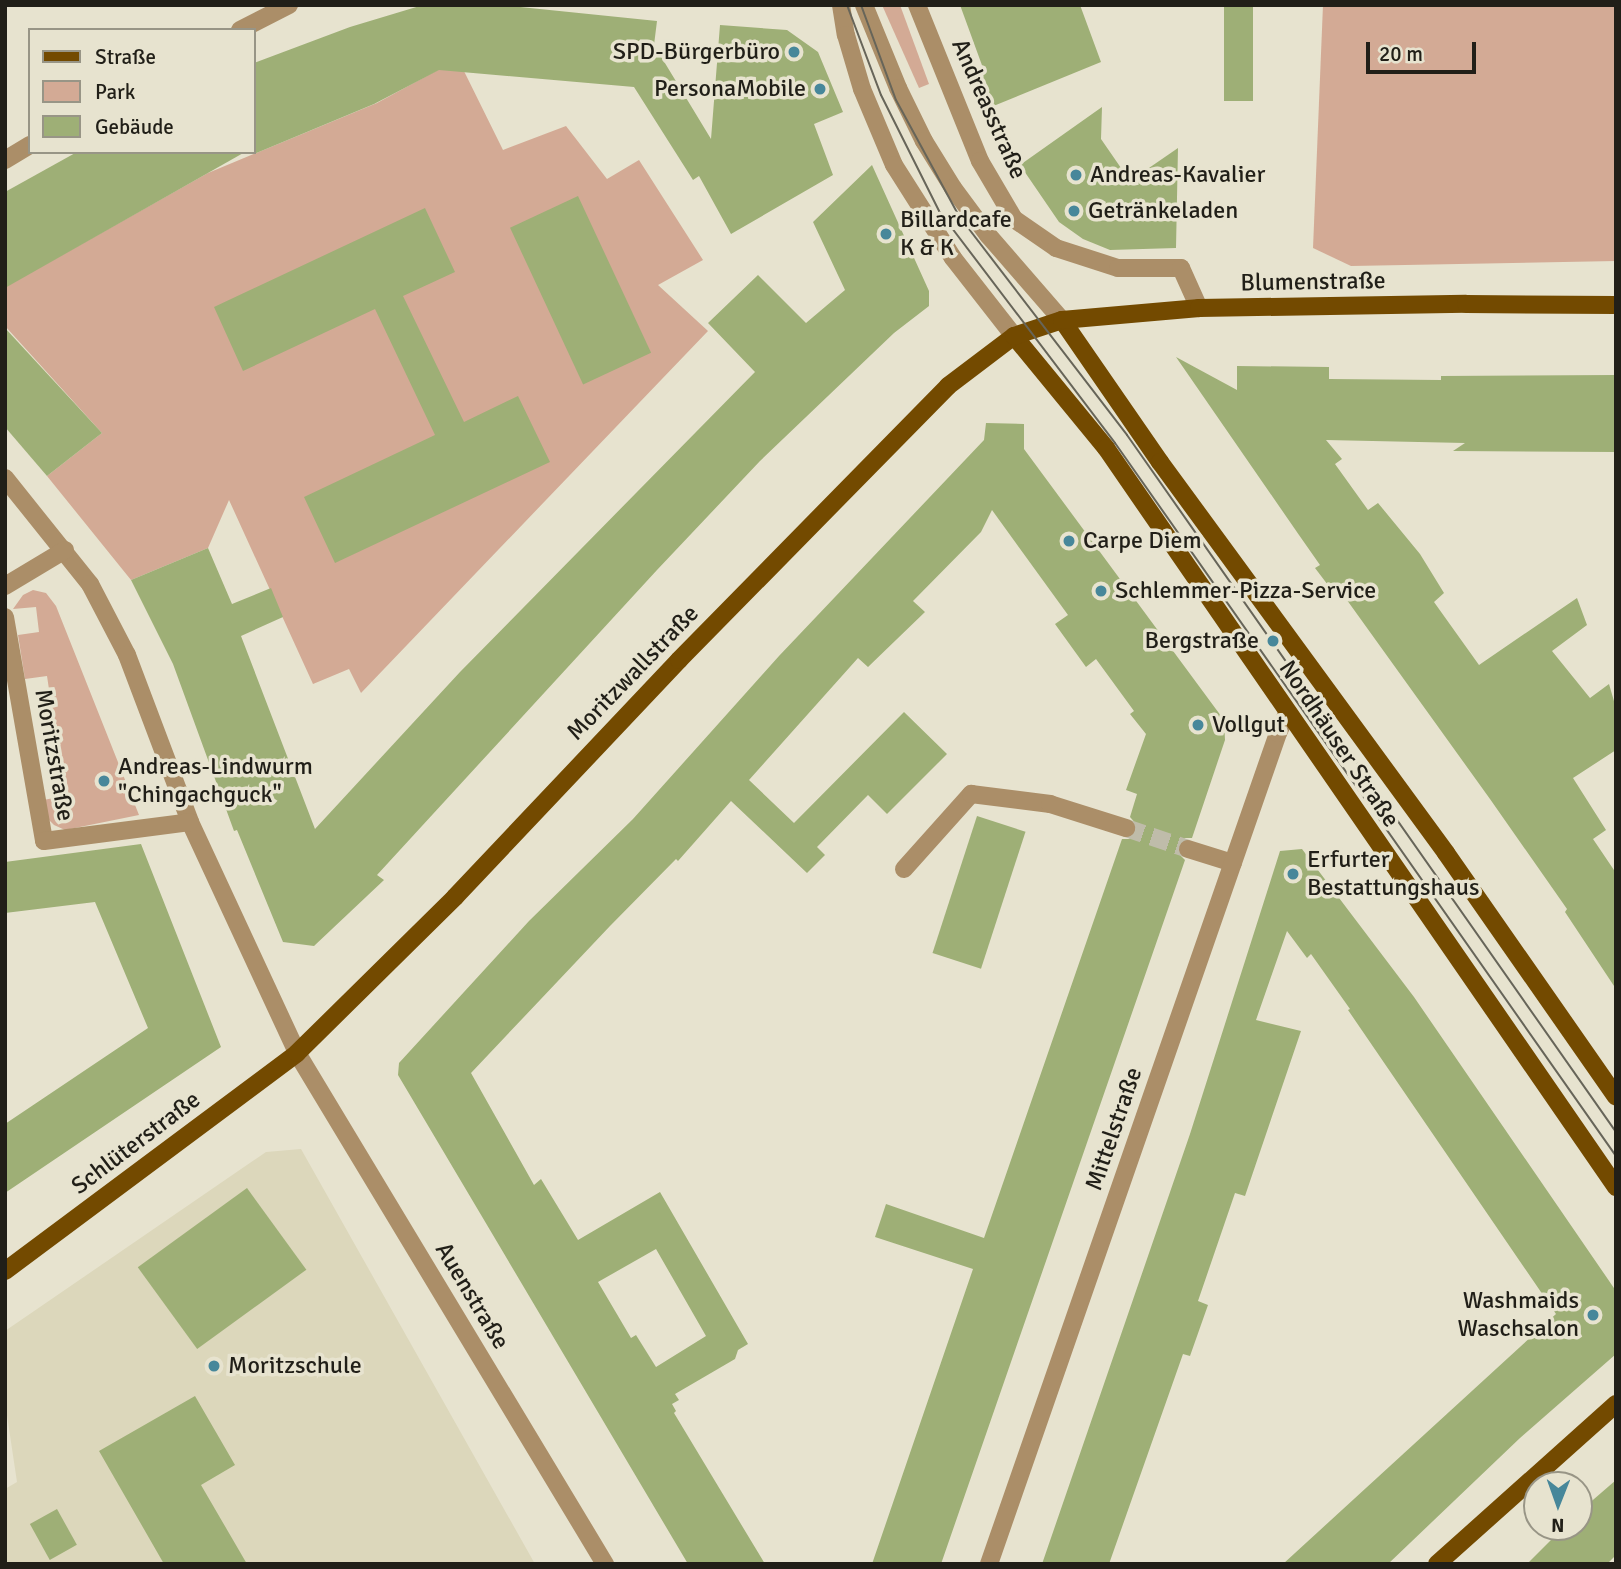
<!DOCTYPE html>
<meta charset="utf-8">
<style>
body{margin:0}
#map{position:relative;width:1621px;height:1569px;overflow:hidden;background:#e7e3cf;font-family:Signika,sans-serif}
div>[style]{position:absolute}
.built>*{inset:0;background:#dcd7bb}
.green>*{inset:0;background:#d3aa95}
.building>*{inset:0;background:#9eaf76;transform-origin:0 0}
.minor-tunnel>*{height:18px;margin-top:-9px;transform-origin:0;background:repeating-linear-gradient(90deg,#bfbcaa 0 18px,transparent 0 27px)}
.minor>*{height:18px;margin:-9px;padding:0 9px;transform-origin:9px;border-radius:9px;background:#ab8e68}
.major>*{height:18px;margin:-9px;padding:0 9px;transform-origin:9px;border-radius:9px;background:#734a00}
.tram>*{height:2px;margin:-1px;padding:0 1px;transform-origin:1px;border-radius:1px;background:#676559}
.dots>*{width:19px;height:19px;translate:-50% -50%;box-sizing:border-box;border:4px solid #e7e3cf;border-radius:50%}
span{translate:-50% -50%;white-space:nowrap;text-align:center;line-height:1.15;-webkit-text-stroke:7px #e7e3cf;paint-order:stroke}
.poi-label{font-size:24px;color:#211f18}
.right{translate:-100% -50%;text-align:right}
.left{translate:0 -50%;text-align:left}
.street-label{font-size:24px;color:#211f18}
.frame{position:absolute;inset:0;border:7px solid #211f18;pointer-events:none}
.legend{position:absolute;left:28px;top:28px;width:228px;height:126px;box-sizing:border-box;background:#e7e3cf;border:2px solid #989586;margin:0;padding:9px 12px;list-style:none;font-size:21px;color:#211f18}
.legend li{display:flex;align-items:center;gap:14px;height:35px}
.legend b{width:35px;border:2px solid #989586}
.north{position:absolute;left:1523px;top:1471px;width:70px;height:70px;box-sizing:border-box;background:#e7e3cf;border:2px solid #989586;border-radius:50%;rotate:181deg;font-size:19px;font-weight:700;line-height:28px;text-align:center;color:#211f18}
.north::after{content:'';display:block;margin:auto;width:24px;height:32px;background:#47879a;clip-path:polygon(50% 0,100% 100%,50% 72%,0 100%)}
.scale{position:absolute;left:1366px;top:42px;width:110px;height:32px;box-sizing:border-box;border:4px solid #211f18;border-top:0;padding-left:9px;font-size:21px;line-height:24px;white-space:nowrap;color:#211f18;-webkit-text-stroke:5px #e7e3cf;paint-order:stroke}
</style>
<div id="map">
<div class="built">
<div style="clip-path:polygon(301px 1149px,535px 1564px,5px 1564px,5px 1489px,17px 1482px,5px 1402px,5px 1331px,266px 1152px)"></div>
</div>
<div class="green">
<div style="clip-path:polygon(882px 5px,900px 5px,929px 84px,919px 88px)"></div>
<div style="clip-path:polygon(1323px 5px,1616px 5px,1616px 261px,1351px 266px,1313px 248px)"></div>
<div style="clip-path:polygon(458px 59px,503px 150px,566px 126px,607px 179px,639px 160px,703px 260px,658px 285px,708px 331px,361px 693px,349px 669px,313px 684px,229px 500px,208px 548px,131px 580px,47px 476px,102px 433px,5px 326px,5px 287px,208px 173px,377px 103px)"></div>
<div style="clip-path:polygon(33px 590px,46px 593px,56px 606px,139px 815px,65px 830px,54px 825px,46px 817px,43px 800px,65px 796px,47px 676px,25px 679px,18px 635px,39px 632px,36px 607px,13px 609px,23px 595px)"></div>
</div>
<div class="building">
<div style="clip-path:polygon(423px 5px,500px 5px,657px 21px,654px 45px,711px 139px,720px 25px,787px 30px,818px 52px,843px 112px,814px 124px,833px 175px,731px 234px,699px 176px,693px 180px,634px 87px,439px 70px,374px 104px,254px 154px,254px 63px,350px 27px)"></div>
<div style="clip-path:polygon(960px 5px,1080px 5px,1101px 62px,991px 107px,977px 69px,983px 68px)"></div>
<div style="left:1224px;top:5px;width:29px;height:96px"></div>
<div style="clip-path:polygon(1102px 107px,1101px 139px,1130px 181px,1178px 148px,1176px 248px,1110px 250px,1083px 239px,1059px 222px,1020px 165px)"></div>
<div style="clip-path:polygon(77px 152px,245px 152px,5px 288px,5px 192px)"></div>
<div style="clip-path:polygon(872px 165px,929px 291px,929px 306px,894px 333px,760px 461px,657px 570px,377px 875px,384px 880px,314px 946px,283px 942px,237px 830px,234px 831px,173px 664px,131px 580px,208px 548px,232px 604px,271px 588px,283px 617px,241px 636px,315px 829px,460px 672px,755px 372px,708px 323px,758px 275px,806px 323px,845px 290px,813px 222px)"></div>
<div style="left:578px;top:196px;width:173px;height:75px;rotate:65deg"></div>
<div style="clip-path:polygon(425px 208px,455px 272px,403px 296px,464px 422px,518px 396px,550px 462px,335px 563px,304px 497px,435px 435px,375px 309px,243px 371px,214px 307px)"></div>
<div style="clip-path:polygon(5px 328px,102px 433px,47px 476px,5px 427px)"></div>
<div style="clip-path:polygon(1176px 357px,1237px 390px,1237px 366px,1329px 367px,1329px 379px,1441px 380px,1441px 376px,1616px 375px,1616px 452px,1453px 451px,1465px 443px,1326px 440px,1342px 459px,1335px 464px,1368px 510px,1378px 503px,1420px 554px,1444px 593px,1434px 602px,1479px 665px,1577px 598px,1587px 625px,1552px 651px,1590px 698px,1609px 684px,1616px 708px,1616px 750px,1573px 778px,1606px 830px,1593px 839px,1616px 873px,1616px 989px,1565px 912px,1567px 909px,1490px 799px,1339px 589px,1334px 593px,1315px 568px,1320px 565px,1299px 535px)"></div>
<div style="clip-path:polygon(evenodd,986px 423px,1024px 424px,1024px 449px,1224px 720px,1225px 740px,1192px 838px,1185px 838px,1177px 845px,1177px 852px,1185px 860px,941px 1564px,872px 1564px,973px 1269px,875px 1237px,886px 1204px,984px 1238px,1122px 839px,1129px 839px,1137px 832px,1137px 825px,1130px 817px,1137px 794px,1126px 790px,1146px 734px,1130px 714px,1134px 711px,1096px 659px,1086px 667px,1055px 624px,1068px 615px,992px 510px,981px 532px,913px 601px,925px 612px,868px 667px,858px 658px,749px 780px,794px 823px,904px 712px,947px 754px,887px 814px,868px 795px,817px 847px,825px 855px,807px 873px,731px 801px,678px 861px,676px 859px,610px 926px,471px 1073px,534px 1185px,541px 1179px,578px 1240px,660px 1192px,748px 1344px,738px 1350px,735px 1359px,675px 1394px,679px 1400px,672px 1404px,676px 1411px,674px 1413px,765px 1564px,688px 1564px,398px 1075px,399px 1063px,529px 921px,633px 819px,779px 656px,984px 440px,986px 423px,656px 1249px,706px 1336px,656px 1367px,636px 1335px,631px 1338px,598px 1282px,656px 1249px)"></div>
<div style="left:977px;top:816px;width:51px;height:144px;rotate:18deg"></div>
<div style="clip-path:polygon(141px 844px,221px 1047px,5px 1193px,5px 1124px,148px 1028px,95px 902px,5px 913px,5px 862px)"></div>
<div style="clip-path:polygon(1302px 849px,1414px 997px,1616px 1291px,1616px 1354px,1520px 1438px,1388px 1564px,1283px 1564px,1556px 1314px,1348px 1010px,1350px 1009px,1311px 954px,1307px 958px,1287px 931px,1256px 1020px,1301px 1031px,1245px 1196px,1235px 1193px,1198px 1301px,1208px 1305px,1190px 1356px,1183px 1354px,1109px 1564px,1042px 1564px,1190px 1134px,1280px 851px)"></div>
<div style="left:247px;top:1188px;width:101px;height:135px;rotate:54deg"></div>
<div style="clip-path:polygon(195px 1396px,235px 1465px,201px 1485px,247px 1564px,164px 1564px,99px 1451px)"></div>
<div style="clip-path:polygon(1616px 1480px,1616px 1555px,1607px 1564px,1527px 1564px,1564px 1527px,1579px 1527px,1579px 1512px)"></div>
<div style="left:57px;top:1509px;width:41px;height:31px;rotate:61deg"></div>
</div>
<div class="minor-tunnel">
<div style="left:1126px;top:828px;width:65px;rotate:18.7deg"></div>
</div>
<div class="minor">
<div style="left:841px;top:5px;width:30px;rotate:81deg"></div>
<div style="left:846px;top:35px;width:56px;rotate:73.5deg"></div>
<div style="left:862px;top:89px;width:82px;rotate:67.2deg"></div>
<div style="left:894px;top:165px;width:110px;rotate:57.6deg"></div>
<div style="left:953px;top:258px;width:99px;rotate:52deg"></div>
<div style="left:864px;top:5px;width:90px;rotate:67.7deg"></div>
<div style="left:898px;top:88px;width:59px;rotate:63.9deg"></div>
<div style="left:924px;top:141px;width:55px;rotate:58.3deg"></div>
<div style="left:953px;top:188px;width:59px;rotate:53.3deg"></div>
<div style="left:988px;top:235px;width:113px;rotate:49deg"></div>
<div style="left:917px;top:5px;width:168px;rotate:68deg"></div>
<div style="left:980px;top:161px;width:67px;rotate:59.6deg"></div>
<div style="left:1014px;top:219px;width:51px;rotate:34.6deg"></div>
<div style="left:1056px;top:248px;width:65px;rotate:17.9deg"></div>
<div style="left:1118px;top:268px;width:63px"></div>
<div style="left:1181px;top:268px;width:44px;rotate:65.8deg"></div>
<div style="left:240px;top:30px;width:55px;rotate:-27deg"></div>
<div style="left:5px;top:160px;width:29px;rotate:-31deg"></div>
<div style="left:5px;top:478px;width:136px;rotate:51.3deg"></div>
<div style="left:90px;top:584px;width:80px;rotate:62.5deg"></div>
<div style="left:127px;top:655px;width:178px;rotate:69.3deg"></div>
<div style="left:190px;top:822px;width:255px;rotate:65.1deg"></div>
<div style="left:297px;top:1053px;width:597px;rotate:58.92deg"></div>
<div style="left:5px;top:586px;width:70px;rotate:-31deg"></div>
<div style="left:5px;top:617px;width:227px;rotate:80.1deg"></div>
<div style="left:44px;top:841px;width:147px;rotate:-7.4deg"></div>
<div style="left:1188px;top:849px;width:47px;rotate:17.3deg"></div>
<div style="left:904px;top:869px;width:101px;rotate:-48.2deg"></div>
<div style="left:971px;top:794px;width:80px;rotate:7.2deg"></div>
<div style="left:1050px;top:804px;width:80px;rotate:17.5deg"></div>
<div style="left:989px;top:1564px;width:880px;rotate:-70.82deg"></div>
<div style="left:1278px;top:733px;width:23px;rotate:-65deg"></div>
</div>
<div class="major">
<div style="left:1062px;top:320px;width:173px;rotate:55.4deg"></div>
<div style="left:1160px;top:462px;width:484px;rotate:53.8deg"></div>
<div style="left:1446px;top:853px;width:297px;rotate:55.1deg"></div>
<div style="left:1014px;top:336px;width:145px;rotate:50.6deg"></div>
<div style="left:1106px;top:448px;width:898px;rotate:55.39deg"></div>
<div style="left:5px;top:1271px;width:364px;rotate:-36.7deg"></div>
<div style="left:297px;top:1053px;width:222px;rotate:-44.6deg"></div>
<div style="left:455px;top:897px;width:326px;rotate:-46.6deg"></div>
<div style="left:679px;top:660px;width:384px;rotate:-45.5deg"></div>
<div style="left:948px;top:386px;width:83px;rotate:-37.1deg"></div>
<div style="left:1014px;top:336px;width:51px;rotate:-18.4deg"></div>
<div style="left:1062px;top:320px;width:138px;rotate:-5deg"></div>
<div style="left:1199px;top:308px;width:267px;rotate:-0.9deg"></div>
<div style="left:1466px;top:304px;width:150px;rotate:0.4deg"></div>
<div style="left:1437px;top:1564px;width:240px;rotate:-41.8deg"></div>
</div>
<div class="tram">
<div style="left:847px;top:5px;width:96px;rotate:69.3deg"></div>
<div style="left:881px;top:95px;width:130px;rotate:63.4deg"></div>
<div style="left:939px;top:211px;width:291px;rotate:52.8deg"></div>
<div style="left:1115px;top:443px;width:871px;rotate:54.91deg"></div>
<div style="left:861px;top:5px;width:101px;rotate:69.8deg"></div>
<div style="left:896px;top:100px;width:132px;rotate:61.5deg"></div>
<div style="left:959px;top:216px;width:276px;rotate:52.5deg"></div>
<div style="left:1127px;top:435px;width:851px;rotate:54.95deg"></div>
</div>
<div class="dots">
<div style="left:794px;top:52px;background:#47879a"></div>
<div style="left:820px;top:89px;background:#47879a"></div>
<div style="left:1076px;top:175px;background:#47879a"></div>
<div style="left:1074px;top:211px;background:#47879a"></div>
<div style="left:886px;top:234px;background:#47879a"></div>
<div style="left:1069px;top:541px;background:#47879a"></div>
<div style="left:1101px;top:591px;background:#47879a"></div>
<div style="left:1273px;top:641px;background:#47879a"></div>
<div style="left:1198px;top:725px;background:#47879a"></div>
<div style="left:104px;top:781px;background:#47879a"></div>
<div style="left:1293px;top:874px;background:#47879a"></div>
<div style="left:1593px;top:1315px;background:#47879a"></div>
<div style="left:214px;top:1366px;background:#47879a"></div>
</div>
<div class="poi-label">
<span class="right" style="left:780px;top:52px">SPD-Bürgerbüro</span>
<span class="right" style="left:806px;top:89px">PersonaMobile</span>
<span class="left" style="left:1090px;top:175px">Andreas-Kavalier</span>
<span class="left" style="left:1088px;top:211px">Getränkeladen</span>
<span class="left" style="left:900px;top:234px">Billardcafe<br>K &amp; K</span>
<span class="left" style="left:1083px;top:541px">Carpe Diem</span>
<span class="left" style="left:1115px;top:591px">Schlemmer-Pizza-Service</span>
<span class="right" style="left:1259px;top:641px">Bergstraße</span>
<span class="left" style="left:1212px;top:725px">Vollgut</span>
<span class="left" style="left:118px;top:781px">Andreas-Lindwurm<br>"Chingachguck"</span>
<span class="left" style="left:1307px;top:874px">Erfurter<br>Bestattungshaus</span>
<span class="right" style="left:1579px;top:1315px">Washmaids<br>Waschsalon</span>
<span class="left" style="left:228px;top:1366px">Moritzschule</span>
</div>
<div class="street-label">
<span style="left:989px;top:109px;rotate:66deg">Andreasstraße</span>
<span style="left:1313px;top:282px;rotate:-1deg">Blumenstraße</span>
<span style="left:633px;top:673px;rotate:-46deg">Moritzwallstraße</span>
<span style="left:1339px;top:744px;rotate:56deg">Nordhäuser Straße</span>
<span style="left:54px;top:755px;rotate:80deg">Moritzstraße</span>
<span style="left:1114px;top:1129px;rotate:-71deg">Mittelstraße</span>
<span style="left:136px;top:1143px;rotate:-37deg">Schlüterstraße</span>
<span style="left:472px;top:1296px;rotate:59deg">Auenstraße</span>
</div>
<div class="frame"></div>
<ul class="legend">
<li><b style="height:9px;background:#734a00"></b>Straße</li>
<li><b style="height:19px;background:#d3aa95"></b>Park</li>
<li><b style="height:19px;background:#9eaf76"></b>Gebäude</li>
</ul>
<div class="north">N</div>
<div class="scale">20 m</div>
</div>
